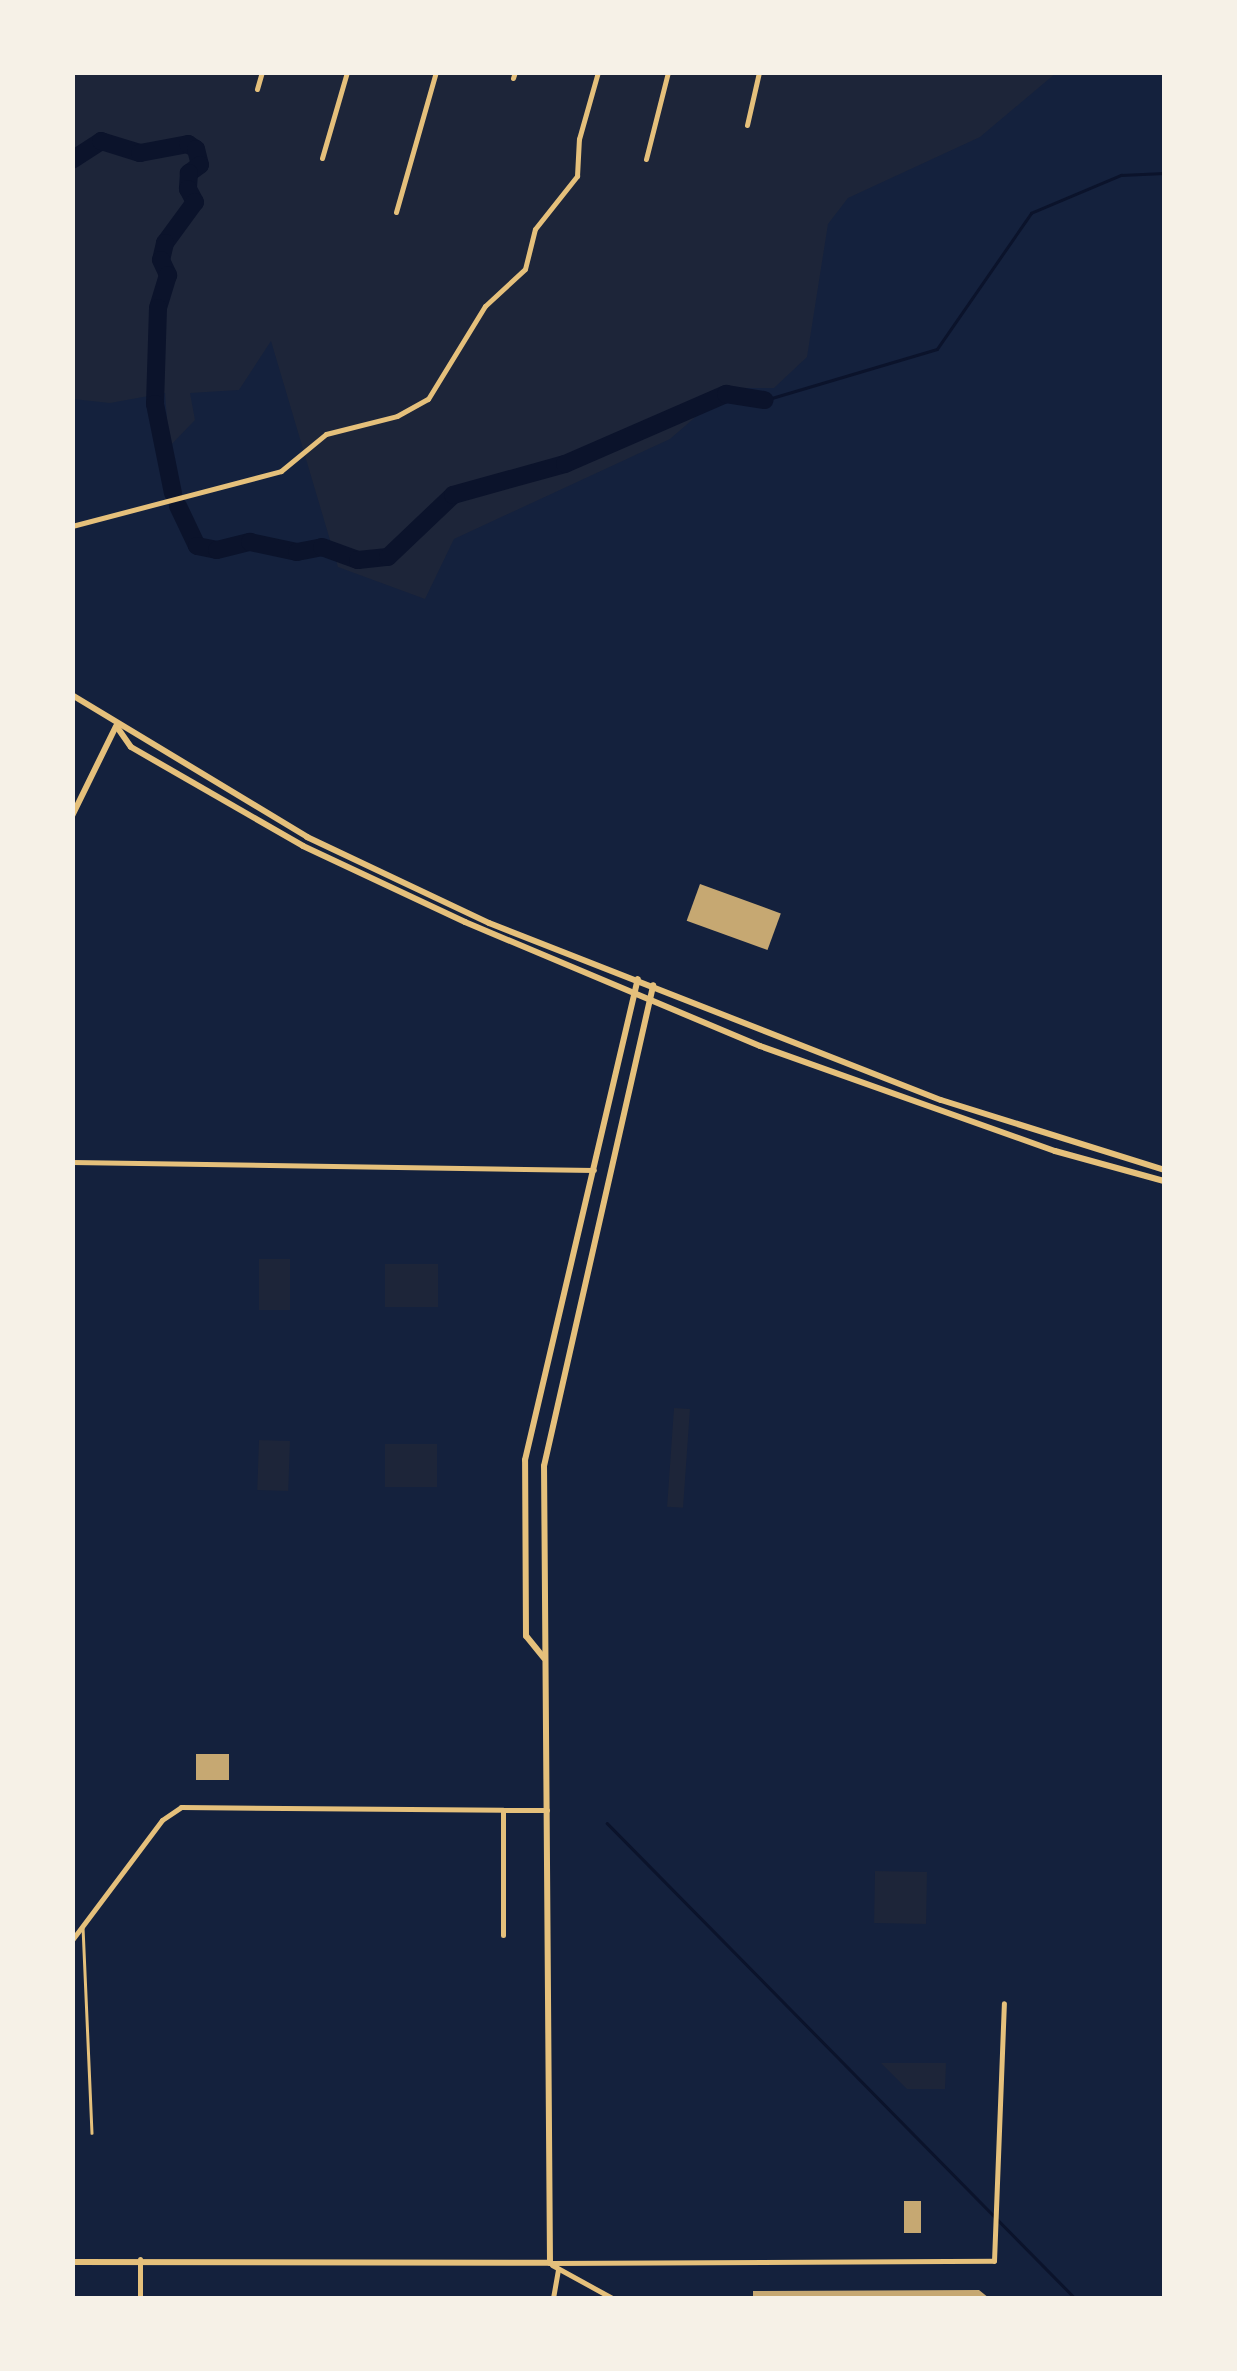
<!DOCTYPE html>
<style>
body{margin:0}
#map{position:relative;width:1237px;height:2371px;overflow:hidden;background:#14213d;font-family:Montserrat,sans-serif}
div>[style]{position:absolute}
.green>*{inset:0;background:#1d2539;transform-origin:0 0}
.stream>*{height:2.5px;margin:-1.25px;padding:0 1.25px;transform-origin:1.25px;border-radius:1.25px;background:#0b132b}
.river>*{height:18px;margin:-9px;padding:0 9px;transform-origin:9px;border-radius:9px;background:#0b132b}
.building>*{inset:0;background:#c6a872;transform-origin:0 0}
.service>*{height:2.5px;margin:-1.25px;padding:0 1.25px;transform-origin:1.25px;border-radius:1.25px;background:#e5c07b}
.minor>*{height:5px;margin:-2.5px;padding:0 2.5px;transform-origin:2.5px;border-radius:2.5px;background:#e5c07b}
.secondary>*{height:6px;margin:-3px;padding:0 3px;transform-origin:3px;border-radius:3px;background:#e5c07b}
span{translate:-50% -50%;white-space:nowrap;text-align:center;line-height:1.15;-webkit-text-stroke:10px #f6f1e7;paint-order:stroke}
.frame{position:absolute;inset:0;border:75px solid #f6f1e7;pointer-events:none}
</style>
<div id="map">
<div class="green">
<div style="clip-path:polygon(73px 73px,1056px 73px,980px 137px,848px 198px,828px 224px,807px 357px,774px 388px,729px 388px,670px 439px,454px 539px,425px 599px,338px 567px,271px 341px,239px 390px,190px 393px,195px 420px,169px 447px,165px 393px,110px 403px,73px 399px)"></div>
<div style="left:259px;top:1259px;width:31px;height:51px"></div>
<div style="left:385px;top:1264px;width:53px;height:43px"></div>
<div style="left:674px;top:1408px;width:16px;height:99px;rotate:4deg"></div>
<div style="left:259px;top:1440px;width:31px;height:50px;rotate:2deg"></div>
<div style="left:385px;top:1444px;width:52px;height:43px"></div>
<div style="left:875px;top:1871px;width:52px;height:52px;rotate:1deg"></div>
<div style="clip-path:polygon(881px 2063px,946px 2063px,945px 2089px,907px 2089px)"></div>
</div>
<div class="stream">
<div style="left:765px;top:400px;width:179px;rotate:-16.5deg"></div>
<div style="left:937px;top:349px;width:165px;rotate:-55.3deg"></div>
<div style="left:1031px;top:213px;width:98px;rotate:-22.9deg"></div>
<div style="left:1121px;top:175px;width:43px;rotate:-2.7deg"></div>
<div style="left:607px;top:1823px;width:667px;rotate:45.43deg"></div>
</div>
<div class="river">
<div style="left:72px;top:160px;width:35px;rotate:-33deg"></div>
<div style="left:101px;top:141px;width:41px;rotate:17.1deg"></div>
<div style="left:140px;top:153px;width:49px;rotate:-10.6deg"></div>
<div style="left:188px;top:144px;width:9px;rotate:32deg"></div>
<div style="left:196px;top:149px;width:16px;rotate:76deg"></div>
<div style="left:200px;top:165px;width:14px;rotate:144deg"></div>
<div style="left:189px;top:173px;width:16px;rotate:94deg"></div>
<div style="left:188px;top:189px;width:15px;rotate:62deg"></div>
<div style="left:195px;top:202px;width:51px;rotate:126.2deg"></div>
<div style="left:165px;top:243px;width:17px;rotate:103deg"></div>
<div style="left:161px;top:260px;width:17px;rotate:65deg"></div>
<div style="left:168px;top:275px;width:34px;rotate:107deg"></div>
<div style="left:158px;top:308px;width:96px;rotate:91.8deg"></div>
<div style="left:155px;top:404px;width:91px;rotate:78.6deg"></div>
<div style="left:178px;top:506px;width:44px;rotate:64.6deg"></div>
<div style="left:197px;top:546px;width:20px;rotate:11deg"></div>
<div style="left:217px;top:550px;width:34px;rotate:-14deg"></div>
<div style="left:250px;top:542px;width:48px;rotate:12deg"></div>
<div style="left:297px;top:552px;width:25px;rotate:-11deg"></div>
<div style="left:322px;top:547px;width:38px;rotate:20deg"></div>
<div style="left:358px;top:560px;width:30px;rotate:-6deg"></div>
<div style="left:388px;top:557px;width:90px;rotate:-43.6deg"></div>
<div style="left:453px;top:495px;width:116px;rotate:-15.5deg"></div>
<div style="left:565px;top:464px;width:176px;rotate:-23.5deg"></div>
<div style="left:726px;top:394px;width:39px;rotate:9deg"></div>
</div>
<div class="building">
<div style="left:700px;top:884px;width:86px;height:39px;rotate:20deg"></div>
<div style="left:196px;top:1754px;width:33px;height:26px"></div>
<div style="left:904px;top:2201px;width:17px;height:32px"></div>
<div style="clip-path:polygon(979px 2290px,989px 2298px,753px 2298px,753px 2291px)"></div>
</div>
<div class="service">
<div style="left:83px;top:1927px;width:206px;rotate:87.5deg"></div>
</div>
<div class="minor">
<div style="left:513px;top:78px;width:6px;rotate:-72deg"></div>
<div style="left:257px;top:89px;width:18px;rotate:-74deg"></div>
<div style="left:747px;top:125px;width:54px;rotate:-77.2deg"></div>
<div style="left:322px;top:158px;width:90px;rotate:-73.8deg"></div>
<div style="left:646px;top:159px;width:90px;rotate:-75.8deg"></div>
<div style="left:396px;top:212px;width:146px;rotate:-74.1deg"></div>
<div style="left:72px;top:526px;width:216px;rotate:-14.7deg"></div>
<div style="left:281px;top:471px;width:58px;rotate:-39.4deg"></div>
<div style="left:326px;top:434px;width:73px;rotate:-14.2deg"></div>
<div style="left:397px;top:416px;width:35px;rotate:-29deg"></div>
<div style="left:428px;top:399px;width:109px;rotate:-58.5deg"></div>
<div style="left:485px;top:306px;width:54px;rotate:-42.8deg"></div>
<div style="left:525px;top:269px;width:41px;rotate:-76deg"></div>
<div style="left:535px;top:229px;width:68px;rotate:-51.6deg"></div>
<div style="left:577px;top:176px;width:37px;rotate:-87deg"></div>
<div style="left:579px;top:139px;width:70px;rotate:-74.2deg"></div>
<div style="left:72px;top:1162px;width:522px;rotate:0.88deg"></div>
<div style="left:503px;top:1810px;width:44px"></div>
<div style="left:72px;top:1940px;width:150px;rotate:-53.1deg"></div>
<div style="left:162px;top:1820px;width:23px;rotate:-34deg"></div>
<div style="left:181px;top:1807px;width:322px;rotate:0.5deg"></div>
<div style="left:503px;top:1810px;width:125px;rotate:90deg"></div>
<div style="left:140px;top:2259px;width:39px;rotate:90deg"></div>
<div style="left:550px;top:2263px;width:444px;rotate:-0.3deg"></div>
<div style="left:994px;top:2261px;width:258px;rotate:-87.8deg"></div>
<div style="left:552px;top:2265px;width:68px;rotate:28.8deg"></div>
<div style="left:553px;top:2298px;width:29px;rotate:-80deg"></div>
</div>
<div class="secondary">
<div style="left:72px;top:695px;width:275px;rotate:31.1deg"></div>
<div style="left:307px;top:837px;width:201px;rotate:25.3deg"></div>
<div style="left:489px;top:923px;width:485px;rotate:21.4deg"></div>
<div style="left:941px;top:1100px;width:234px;rotate:17.4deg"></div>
<div style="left:117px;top:727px;width:24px;rotate:55deg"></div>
<div style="left:131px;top:747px;width:198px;rotate:29.9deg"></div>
<div style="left:303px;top:846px;width:179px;rotate:25.1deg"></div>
<div style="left:465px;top:922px;width:320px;rotate:22.8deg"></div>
<div style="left:760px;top:1046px;width:313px;rotate:19.6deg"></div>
<div style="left:1055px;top:1151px;width:113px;rotate:15.4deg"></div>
<div style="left:72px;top:816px;width:100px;rotate:-63.9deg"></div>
<div style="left:544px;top:1658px;width:28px;rotate:-129deg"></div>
<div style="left:526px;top:1636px;width:176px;rotate:-90.3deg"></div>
<div style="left:525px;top:1460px;width:494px;rotate:-76.8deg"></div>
<div style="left:72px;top:2262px;width:478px;rotate:0.1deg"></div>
<div style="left:550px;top:2263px;width:797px;rotate:-90.43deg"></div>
<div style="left:544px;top:1466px;width:493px;rotate:-77.2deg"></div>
</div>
<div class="frame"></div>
</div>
